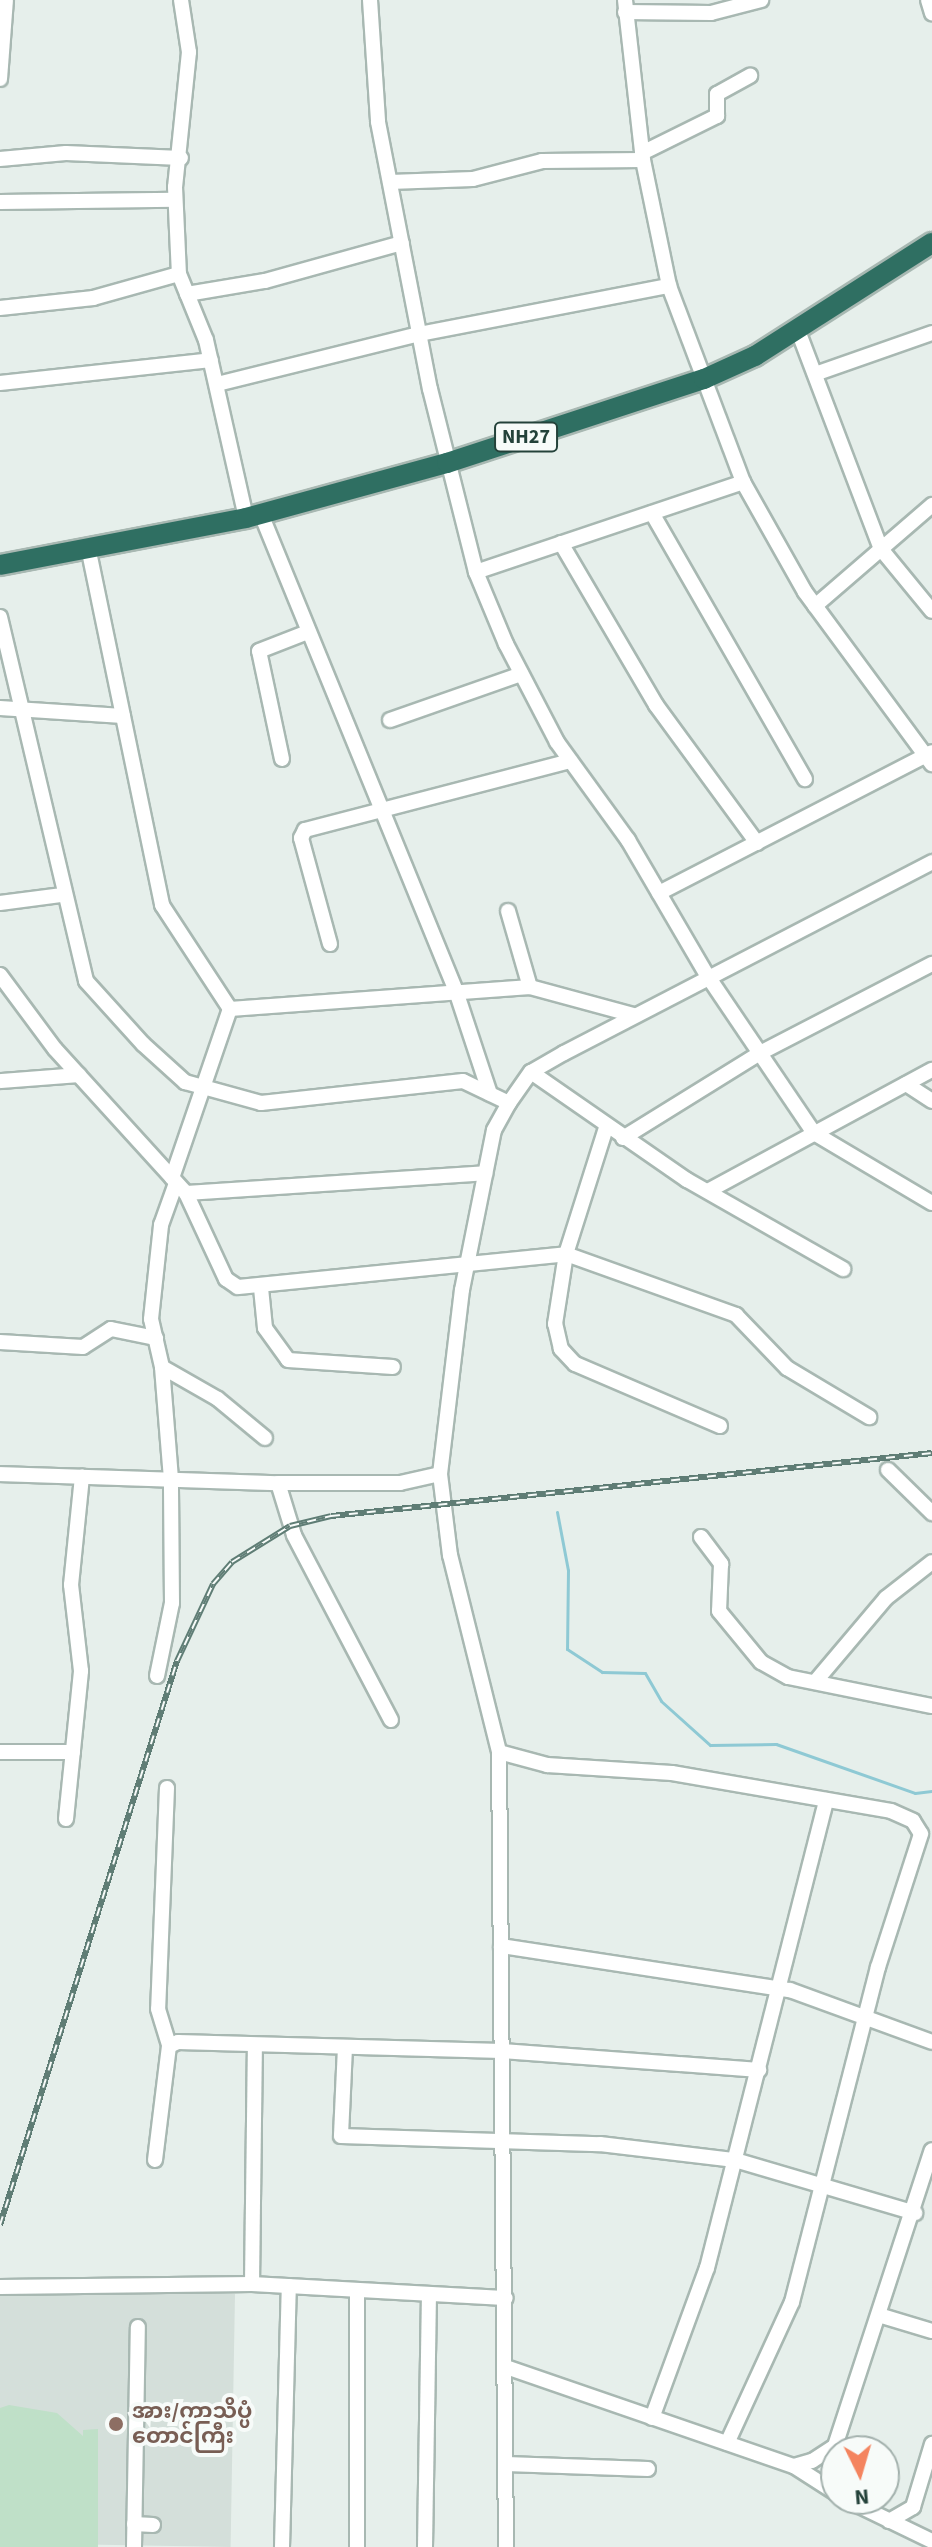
<!DOCTYPE html>
<meta charset="utf-8">
<style>
body{margin:0}
#map{position:relative;width:932px;height:2547px;overflow:hidden;background:#e6efeb;font-family:"Source Sans 3","Noto Sans Myanmar",sans-serif}
div>[style]{position:absolute}
.built>*{inset:0;background:#d4dfda;transform-origin:0 0}
.green>*{inset:0;background:#bfe0c8}
.stream>*{height:3px;margin:-1.5px;padding:0 1.5px;transform-origin:1.5px;border-radius:1.5px;background:#8ec9d4}
.roads{filter:drop-shadow(2px 0 #a8b8b2) drop-shadow(-2px 0 #a8b8b2) drop-shadow(0 2px #a8b8b2) drop-shadow(0 -2px #a8b8b2)}
.minor>*{height:14px;margin:-7px;padding:0 7px;transform-origin:7px;border-radius:7px;background:#fff}
.highway>*{height:20px;margin:-10px;padding:0 10px;transform-origin:10px;border-radius:10px;background:#2f6f62}
.rail>*{height:6px;margin-top:-3px;transform-origin:0;background:repeating-linear-gradient(90deg,#f7fbf9 0 9px,#5f7d75 0 18px);box-sizing:border-box;border-block:2px solid #5f7d75}
.dots>*{width:22px;height:22px;translate:-50% -50%;box-sizing:border-box;border:4px solid #f7fbf9;border-radius:50%}
span{translate:-50% -50%;white-space:nowrap;text-align:center;line-height:1.15;-webkit-text-stroke:8px #f7fbf9;paint-order:stroke}
.shield-label span{padding:2px 6px;background:#f7fbf9;border:2px solid;border-radius:6px;-webkit-text-stroke-width:0}
.shield-label{font-size:20px;color:#24423a;font-weight:700}
.education-label{font-size:22px;color:#785e54;font-weight:700}
.left{translate:0 -50%;text-align:left}
.north{position:absolute;left:820px;top:2435px;width:80px;height:80px;box-sizing:border-box;background:#f7fbf9;border:2px solid #a3b1ad;border-radius:50%;rotate:175deg;font-size:22px;font-weight:700;line-height:32px;text-align:center;color:#24423a}
.north::after{content:'';display:block;margin:auto;width:28px;height:36px;background:#f4845f;clip-path:polygon(50% 0,100% 100%,50% 72%,0 100%)}
</style>
<div id="map">
<div class="built">
<div style="left:235px;top:2294px;width:253px;height:235px;rotate:91deg"></div>
</div>
<div class="green">
<div style="clip-path:polygon(9px 2405px,57px 2413px,83px 2436px,83px 2430px,98px 2429px,98px 2547px,0 2547px,0 2408px)"></div>
</div>
<div class="stream">
<div style="left:557px;top:1512px;width:59px;rotate:79.3deg"></div>
<div style="left:568px;top:1570px;width:79px;rotate:90.7deg"></div>
<div style="left:567px;top:1649px;width:42px;rotate:33.3deg"></div>
<div style="left:602px;top:1672px;width:43px;rotate:1.3deg"></div>
<div style="left:645px;top:1673px;width:32px;rotate:60deg"></div>
<div style="left:661px;top:1701px;width:66px;rotate:41.9deg"></div>
<div style="left:710px;top:1745px;width:66px;rotate:-0.9deg"></div>
<div style="left:776px;top:1744px;width:147px;rotate:19.4deg"></div>
<div style="left:915px;top:1793px;width:17px;rotate:-7deg"></div>
</div>
<div class="roads">
<div class="minor">
<div style="left:181px;top:0;width:53px;rotate:81.3deg"></div>
<div style="left:189px;top:52px;width:136px;rotate:95.9deg"></div>
<div style="left:175px;top:187px;width:87px;rotate:87.4deg"></div>
<div style="left:179px;top:274px;width:71px;rotate:67.8deg"></div>
<div style="left:206px;top:340px;width:182px;rotate:77.3deg"></div>
<div style="left:370px;top:0;width:122px;rotate:86.2deg"></div>
<div style="left:378px;top:122px;width:272px;rotate:79deg"></div>
<div style="left:430px;top:389px;width:189px;rotate:75.9deg"></div>
<div style="left:476px;top:572px;width:78px;rotate:67.4deg"></div>
<div style="left:506px;top:644px;width:110px;rotate:62.5deg"></div>
<div style="left:557px;top:742px;width:121px;rotate:54.1deg"></div>
<div style="left:628px;top:840px;width:156px;rotate:59.7deg"></div>
<div style="left:707px;top:975px;width:191px;rotate:55.9deg"></div>
<div style="left:814px;top:1133px;width:137px;rotate:30.7deg"></div>
<div style="left:625px;top:0;width:161px;rotate:83.6deg"></div>
<div style="left:643px;top:160px;width:129px;rotate:78.3deg"></div>
<div style="left:669px;top:286px;width:210px;rotate:69.3deg"></div>
<div style="left:743px;top:482px;width:126px;rotate:60.6deg"></div>
<div style="left:805px;top:592px;width:214px;rotate:53.6deg"></div>
<div style="left:928px;top:0;width:14px;rotate:73deg"></div>
<div style="left:625px;top:12px;width:86px;rotate:0.7deg"></div>
<div style="left:711px;top:13px;width:52px;rotate:-14.6deg"></div>
<div style="left:0;top:79px;width:79px;rotate:-85.7deg"></div>
<div style="left:642px;top:153px;width:84px;rotate:-26.3deg"></div>
<div style="left:717px;top:116px;width:22px;rotate:-90deg"></div>
<div style="left:717px;top:94px;width:38px;rotate:-29deg"></div>
<div style="left:0;top:159px;width:66px;rotate:-5.2deg"></div>
<div style="left:66px;top:153px;width:115px;rotate:2.5deg"></div>
<div style="left:390px;top:182px;width:83px;rotate:-2.1deg"></div>
<div style="left:473px;top:179px;width:71px;rotate:-14.6deg"></div>
<div style="left:542px;top:161px;width:101px;rotate:-0.6deg"></div>
<div style="left:0;top:202px;width:175px;rotate:-0.7deg"></div>
<div style="left:187px;top:294px;width:79px;rotate:-9.5deg"></div>
<div style="left:265px;top:281px;width:142px;rotate:-15.5deg"></div>
<div style="left:0;top:308px;width:94px;rotate:-6.1deg"></div>
<div style="left:93px;top:298px;width:89px;rotate:-15.6deg"></div>
<div style="left:797px;top:328px;width:236px;rotate:69.2deg"></div>
<div style="left:881px;top:549px;width:80px;rotate:50.6deg"></div>
<div style="left:815px;top:374px;width:124px;rotate:-19.3deg"></div>
<div style="left:0;top:383px;width:212px;rotate:-6.2deg"></div>
<div style="left:217px;top:384px;width:208px;rotate:-13.9deg"></div>
<div style="left:419px;top:334px;width:255px;rotate:-10.9deg"></div>
<div style="left:652px;top:513px;width:307px;rotate:60.1deg"></div>
<div style="left:261px;top:514px;width:515px;rotate:67.77deg"></div>
<div style="left:456px;top:991px;width:108px;rotate:71.7deg"></div>
<div style="left:561px;top:543px;width:188px;rotate:59.6deg"></div>
<div style="left:656px;top:705px;width:171px;rotate:53.8deg"></div>
<div style="left:88px;top:547px;width:366px;rotate:78.3deg"></div>
<div style="left:162px;top:905px;width:124px;rotate:56.8deg"></div>
<div style="left:230px;top:1009px;width:301px;rotate:-4.2deg"></div>
<div style="left:530px;top:987px;width:108px;rotate:15.1deg"></div>
<div style="left:476px;top:572px;width:282px;rotate:-18.6deg"></div>
<div style="left:815px;top:606px;width:155px;rotate:-40.8deg"></div>
<div style="left:0;top:617px;width:374px;rotate:76.7deg"></div>
<div style="left:86px;top:981px;width:85px;rotate:47.9deg"></div>
<div style="left:143px;top:1044px;width:57px;rotate:42.1deg"></div>
<div style="left:185px;top:1082px;width:79px;rotate:15.4deg"></div>
<div style="left:261px;top:1103px;width:203px;rotate:-6.2deg"></div>
<div style="left:463px;top:1081px;width:51px;rotate:25.6deg"></div>
<div style="left:0;top:708px;width:123px;rotate:3.7deg"></div>
<div style="left:390px;top:720px;width:139px;rotate:-19.3deg"></div>
<div style="left:282px;top:759px;width:110px;rotate:-102deg"></div>
<div style="left:259px;top:651px;width:53px;rotate:-21.2deg"></div>
<div style="left:659px;top:893px;width:307px;rotate:-27.3deg"></div>
<div style="left:0;top:903px;width:63px;rotate:-7.4deg"></div>
<div style="left:508px;top:911px;width:79px;rotate:73.9deg"></div>
<div style="left:330px;top:944px;width:110px;rotate:-105.3deg"></div>
<div style="left:301px;top:838px;width:9px;rotate:-63deg"></div>
<div style="left:305px;top:830px;width:274px;rotate:-14.6deg"></div>
<div style="left:0;top:975px;width:92px;rotate:53.4deg"></div>
<div style="left:55px;top:1049px;width:195px;rotate:47.7deg"></div>
<div style="left:186px;top:1193px;width:95px;rotate:65.1deg"></div>
<div style="left:226px;top:1279px;width:14px;rotate:34deg"></div>
<div style="left:238px;top:1287px;width:330px;rotate:-5.7deg"></div>
<div style="left:566px;top:1254px;width:132px;rotate:-72.4deg"></div>
<div style="left:531px;top:1072px;width:190px;rotate:34.7deg"></div>
<div style="left:687px;top:1180px;width:180px;rotate:29.7deg"></div>
<div style="left:0;top:1081px;width:79px;rotate:-4.3deg"></div>
<div style="left:906px;top:1084px;width:31px;rotate:33deg"></div>
<div style="left:623px;top:1138px;width:161px;rotate:-31.8deg"></div>
<div style="left:760px;top:1053px;width:194px;rotate:-27.4deg"></div>
<div style="left:172px;top:1178px;width:179px;rotate:-71.1deg"></div>
<div style="left:708px;top:1191px;width:255px;rotate:-28.4deg"></div>
<div style="left:186px;top:1193px;width:300px;rotate:-3.8deg"></div>
<div style="left:261px;top:1288px;width:40px;rotate:84.3deg"></div>
<div style="left:265px;top:1328px;width:39px;rotate:54deg"></div>
<div style="left:288px;top:1360px;width:105px;rotate:3.8deg"></div>
<div style="left:0;top:1342px;width:83px;rotate:3.4deg"></div>
<div style="left:83px;top:1347px;width:33px;rotate:-33deg"></div>
<div style="left:111px;top:1329px;width:46px;rotate:11.3deg"></div>
<div style="left:162px;top:1367px;width:64px;rotate:29.7deg"></div>
<div style="left:218px;top:1399px;width:61px;rotate:39.7deg"></div>
<div style="left:720px;top:1426px;width:158px;rotate:-156.8deg"></div>
<div style="left:575px;top:1364px;width:21px;rotate:-133deg"></div>
<div style="left:561px;top:1349px;width:26px;rotate:-103deg"></div>
<div style="left:555px;top:1324px;width:71px;rotate:-81.1deg"></div>
<div style="left:566px;top:1254px;width:181px;rotate:19.7deg"></div>
<div style="left:736px;top:1315px;width:74px;rotate:46.1deg"></div>
<div style="left:787px;top:1368px;width:96px;rotate:30.9deg"></div>
<div style="left:888px;top:1470px;width:62px;rotate:44.3deg"></div>
<div style="left:0;top:1474px;width:278px;rotate:1.9deg"></div>
<div style="left:440px;top:1474px;width:82px;rotate:83deg"></div>
<div style="left:450px;top:1555px;width:203px;rotate:76deg"></div>
<div style="left:499px;top:1752px;width:795px;rotate:89.5deg"></div>
<div style="left:701px;top:1537px;width:34px;rotate:53deg"></div>
<div style="left:721px;top:1564px;width:47px;rotate:92.4deg"></div>
<div style="left:719px;top:1611px;width:66px;rotate:50.5deg"></div>
<div style="left:761px;top:1662px;width:31px;rotate:29deg"></div>
<div style="left:788px;top:1677px;width:147px;rotate:11.4deg"></div>
<div style="left:157px;top:1676px;width:75px;rotate:-78.4deg"></div>
<div style="left:172px;top:1603px;width:124px;rotate:-90.5deg"></div>
<div style="left:171px;top:1479px;width:112px;rotate:-94.6deg"></div>
<div style="left:162px;top:1367px;width:49px;rotate:-102.9deg"></div>
<div style="left:151px;top:1319px;width:95px;rotate:-83.9deg"></div>
<div style="left:161px;top:1225px;width:45px;rotate:-70.3deg"></div>
<div style="left:815px;top:1682px;width:110px;rotate:-49.8deg"></div>
<div style="left:886px;top:1598px;width:58px;rotate:-38deg"></div>
<div style="left:391px;top:1720px;width:209px;rotate:-117.7deg"></div>
<div style="left:294px;top:1535px;width:54px;rotate:-107.1deg"></div>
<div style="left:278px;top:1483px;width:122px"></div>
<div style="left:400px;top:1483px;width:41px;rotate:-12.7deg"></div>
<div style="left:440px;top:1474px;width:185px;rotate:-83.2deg"></div>
<div style="left:462px;top:1290px;width:163px;rotate:-78.7deg"></div>
<div style="left:494px;top:1130px;width:31px;rotate:-61deg"></div>
<div style="left:509px;top:1103px;width:38px;rotate:-55deg"></div>
<div style="left:531px;top:1072px;width:38px;rotate:-30deg"></div>
<div style="left:564px;top:1053px;width:415px;rotate:-27.4deg"></div>
<div style="left:0;top:1752px;width:73px"></div>
<div style="left:499px;top:1752px;width:50px;rotate:15.2deg"></div>
<div style="left:547px;top:1765px;width:125px;rotate:3.7deg"></div>
<div style="left:672px;top:1773px;width:222px;rotate:9.8deg"></div>
<div style="left:891px;top:1811px;width:24px;rotate:24deg"></div>
<div style="left:913px;top:1821px;width:15px;rotate:58deg"></div>
<div style="left:921px;top:1834px;width:140px;rotate:107.9deg"></div>
<div style="left:878px;top:1967px;width:346px;rotate:104.4deg"></div>
<div style="left:792px;top:2302px;width:155px;rotate:114.7deg"></div>
<div style="left:167px;top:1788px;width:221px;rotate:92.3deg"></div>
<div style="left:158px;top:2009px;width:39px;rotate:73deg"></div>
<div style="left:66px;top:1819px;width:149px;rotate:-84.2deg"></div>
<div style="left:81px;top:1671px;width:87px;rotate:-96.6deg"></div>
<div style="left:71px;top:1585px;width:109px;rotate:-84.2deg"></div>
<div style="left:501px;top:1946px;width:292px;rotate:8.7deg"></div>
<div style="left:790px;top:1990px;width:151px;rotate:20.1deg"></div>
<div style="left:345px;top:2047px;width:89px;rotate:92.6deg"></div>
<div style="left:341px;top:2136px;width:259px;rotate:1.8deg"></div>
<div style="left:600px;top:2144px;width:136px;rotate:6.8deg"></div>
<div style="left:735px;top:2160px;width:188px;rotate:16.4deg"></div>
<div style="left:155px;top:2160px;width:115px;rotate:-83deg"></div>
<div style="left:169px;top:2046px;width:10px;rotate:-24deg"></div>
<div style="left:178px;top:2042px;width:324px;rotate:1.6deg"></div>
<div style="left:502px;top:2051px;width:258px;rotate:4.2deg"></div>
<div style="left:252px;top:2284px;width:239px;rotate:-89.3deg"></div>
<div style="left:0;top:2287px;width:252px;rotate:-0.7deg"></div>
<div style="left:252px;top:2284px;width:254px;rotate:3.2deg"></div>
<div style="left:357px;top:2290px;width:257px;rotate:90deg"></div>
<div style="left:882px;top:2316px;width:52px;rotate:16.7deg"></div>
<div style="left:506px;top:2367px;width:305px;rotate:19deg"></div>
<div style="left:794px;top:2466px;width:19px;rotate:-16deg"></div>
<div style="left:812px;top:2461px;width:27px;rotate:-33deg"></div>
<div style="left:835px;top:2446px;width:311px;rotate:-71.9deg"></div>
<div style="left:652px;top:2418px;width:160px;rotate:-69.9deg"></div>
<div style="left:707px;top:2268px;width:483px;rotate:-75.7deg"></div>
<div style="left:506px;top:2464px;width:142px;rotate:2deg"></div>
<div style="left:794px;top:2466px;width:50px;rotate:32.7deg"></div>
<div style="left:845px;top:2499px;width:97px;rotate:25.8deg"></div>
<div style="left:889px;top:2521px;width:28px;rotate:-30deg"></div>
<div style="left:913px;top:2507px;width:66px;rotate:-73.2deg"></div>
<div style="left:134px;top:2524px;width:19px;rotate:3deg"></div>
<div style="left:134px;top:2547px;width:220px;rotate:-89deg"></div>
<div style="left:282px;top:2547px;width:261px;rotate:-88.5deg"></div>
<div style="left:425px;top:2547px;width:251px;rotate:-89.1deg"></div>
</div>
<div class="highway">
<div style="left:0;top:565px;width:250px;rotate:-10.8deg"></div>
<div style="left:246px;top:518px;width:208px;rotate:-15.3deg"></div>
<div style="left:447px;top:463px;width:270px;rotate:-18.1deg"></div>
<div style="left:704px;top:379px;width:56px;rotate:-24.3deg"></div>
<div style="left:755px;top:356px;width:210px;rotate:-32.6deg"></div>
</div>
</div>
<div class="rail">
<div style="left:0;top:2225px;width:591px;rotate:-72.58deg"></div>
<div style="left:177px;top:1661px;width:85px;rotate:-64.9deg"></div>
<div style="left:213px;top:1584px;width:29px;rotate:-49deg"></div>
<div style="left:232px;top:1562px;width:68px;rotate:-31.8deg"></div>
<div style="left:290px;top:1526px;width:42px;rotate:-13.7deg"></div>
<div style="left:331px;top:1516px;width:604px;rotate:-5.98deg"></div>
</div>
<div class="dots">
<div style="left:116px;top:2424px;background:#8d6e63"></div>
</div>
<div class="shield-label">
<span style="left:526px;top:437px">NH27</span>
</div>
<div class="education-label">
<span class="left" style="left:132px;top:2424px">အား/ကာသိပ္ပံ<br>တောင်ကြီး</span>
</div>
<div class="north">N</div>
</div>
